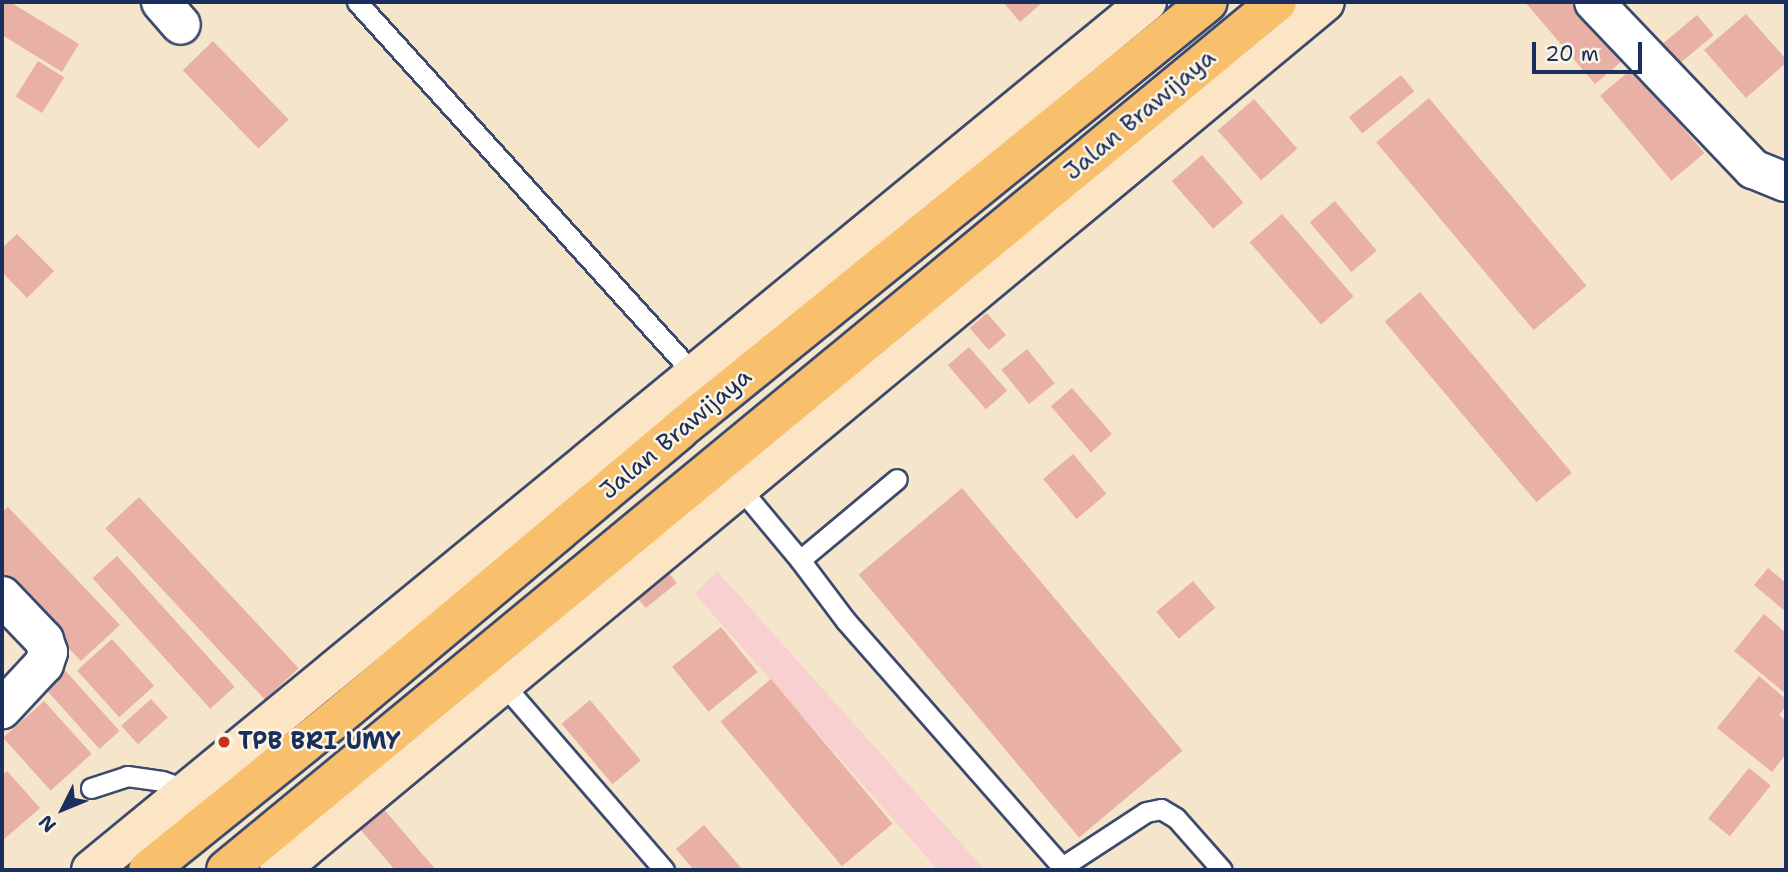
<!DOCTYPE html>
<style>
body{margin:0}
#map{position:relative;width:1788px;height:872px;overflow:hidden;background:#f5e5cb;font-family:"Shantell Sans",sans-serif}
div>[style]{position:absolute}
.built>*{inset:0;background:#f7d0cf}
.building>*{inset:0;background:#e9b0a6;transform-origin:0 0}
.roads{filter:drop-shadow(2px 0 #3c4a6e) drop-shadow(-2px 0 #3c4a6e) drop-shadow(0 2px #3c4a6e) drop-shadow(0 -2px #3c4a6e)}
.lane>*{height:19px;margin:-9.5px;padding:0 9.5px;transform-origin:9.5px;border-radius:9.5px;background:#fff}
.street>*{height:38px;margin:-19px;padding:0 19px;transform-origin:19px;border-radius:19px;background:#fff}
.secondary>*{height:38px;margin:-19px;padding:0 19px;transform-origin:19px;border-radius:19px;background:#fce5c4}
.highway>*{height:38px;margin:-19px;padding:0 19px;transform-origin:19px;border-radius:19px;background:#f8bf6c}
.dots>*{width:19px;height:19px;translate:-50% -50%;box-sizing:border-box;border:4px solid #fcf5e5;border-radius:50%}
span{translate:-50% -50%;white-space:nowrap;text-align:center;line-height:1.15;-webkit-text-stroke:5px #fcf5e5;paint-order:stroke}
.street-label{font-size:24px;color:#1b2f5e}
.poi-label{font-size:24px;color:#1b2f5e;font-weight:700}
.left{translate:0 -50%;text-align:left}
.frame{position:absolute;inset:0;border:4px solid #1b2f5e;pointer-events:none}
.north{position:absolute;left:28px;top:774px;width:70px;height:70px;-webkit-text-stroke:5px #fcf5e5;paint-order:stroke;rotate:227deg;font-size:19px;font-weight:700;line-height:28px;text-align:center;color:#1b2f5e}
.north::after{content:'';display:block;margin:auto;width:24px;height:32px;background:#1b2f5e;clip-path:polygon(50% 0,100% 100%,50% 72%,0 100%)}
.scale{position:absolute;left:1532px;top:42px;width:110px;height:32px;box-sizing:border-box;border:4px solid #1b2f5e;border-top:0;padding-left:9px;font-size:21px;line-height:24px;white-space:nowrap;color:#1b2f5e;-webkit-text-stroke:5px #fcf5e5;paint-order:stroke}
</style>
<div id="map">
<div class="built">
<div style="clip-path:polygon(717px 571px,985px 870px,938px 870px,695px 594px)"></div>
</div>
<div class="building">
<div style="clip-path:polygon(2px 2px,10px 2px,79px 44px,62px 72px,2px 35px)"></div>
<div style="clip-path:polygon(1003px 2px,1043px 2px,1020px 22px)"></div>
<div style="clip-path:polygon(1525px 2px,1570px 2px,1621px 62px,1595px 84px)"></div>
<div style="clip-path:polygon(1746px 14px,1786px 59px,1786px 63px,1746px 98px,1704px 50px)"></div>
<div style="left:1697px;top:15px;width:26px;height:60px;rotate:50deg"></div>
<div style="left:213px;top:41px;width:109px;height:42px;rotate:46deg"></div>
<div style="left:38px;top:61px;width:31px;height:42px;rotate:32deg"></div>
<div style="left:1633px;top:68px;width:111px;height:43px;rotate:50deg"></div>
<div style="left:1401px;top:75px;width:21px;height:67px;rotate:51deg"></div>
<div style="left:1429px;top:98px;width:245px;height:69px;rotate:50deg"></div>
<div style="left:1254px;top:99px;width:66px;height:48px;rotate:49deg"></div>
<div style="left:1202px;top:155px;width:63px;height:40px;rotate:49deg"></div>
<div style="left:1335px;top:201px;width:65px;height:33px;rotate:50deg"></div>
<div style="left:1282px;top:214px;width:109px;height:43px;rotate:49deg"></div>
<div style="clip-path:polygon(17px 234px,54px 271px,27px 298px,2px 272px,2px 248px)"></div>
<div style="left:1420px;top:292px;width:236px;height:46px;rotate:50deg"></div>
<div style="left:987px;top:313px;width:29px;height:23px;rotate:49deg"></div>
<div style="left:969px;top:347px;width:58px;height:28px;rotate:49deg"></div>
<div style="left:1027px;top:349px;width:44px;height:33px;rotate:51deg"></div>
<div style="left:1072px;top:388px;width:61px;height:28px;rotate:49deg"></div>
<div style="left:1073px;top:454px;width:52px;height:39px;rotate:50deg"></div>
<div style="left:962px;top:488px;width:343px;height:135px;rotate:50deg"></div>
<div style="left:139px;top:497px;width:234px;height:46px;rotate:47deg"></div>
<div style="clip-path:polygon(8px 507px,120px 625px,81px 661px,2px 579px,2px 512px)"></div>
<div style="left:117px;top:556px;width:176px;height:33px;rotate:48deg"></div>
<div style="clip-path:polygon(1768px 568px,1786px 583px,1786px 612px,1754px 585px)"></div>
<div style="left:668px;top:572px;width:14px;height:40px;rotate:51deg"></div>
<div style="left:1193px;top:581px;width:35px;height:48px;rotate:50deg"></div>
<div style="clip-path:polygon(1764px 614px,1786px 633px,1786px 694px,1734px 651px)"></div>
<div style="left:721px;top:627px;width:58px;height:63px;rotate:51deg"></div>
<div style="left:112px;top:639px;width:63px;height:47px;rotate:48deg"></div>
<div style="left:62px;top:667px;width:86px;height:27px;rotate:48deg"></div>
<div style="clip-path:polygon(1759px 676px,1786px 699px,1786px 706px,1779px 715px,1786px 721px,1786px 754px,1772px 772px,1717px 728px)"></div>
<div style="left:771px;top:679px;width:189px;height:66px;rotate:50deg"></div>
<div style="left:151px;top:699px;width:25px;height:40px;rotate:48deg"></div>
<div style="left:590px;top:700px;width:79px;height:37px;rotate:50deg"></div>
<div style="left:44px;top:701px;width:71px;height:55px;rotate:48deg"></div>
<div style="left:1749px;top:768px;width:28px;height:65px;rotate:39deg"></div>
<div style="clip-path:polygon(7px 771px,40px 808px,2px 841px,2px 776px)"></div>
<div style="clip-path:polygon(382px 807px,436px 870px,395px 870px,359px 828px)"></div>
<div style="clip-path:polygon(704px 825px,743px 870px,694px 870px,676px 849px)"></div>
</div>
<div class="roads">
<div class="lane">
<div style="left:357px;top:2px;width:502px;rotate:47.83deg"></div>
<div style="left:740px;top:488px;width:94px;rotate:50.2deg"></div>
<div style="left:800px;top:560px;width:76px;rotate:53deg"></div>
<div style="left:846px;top:621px;width:327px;rotate:48.7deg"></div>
<div style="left:1062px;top:867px;width:100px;rotate:-33.2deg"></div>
<div style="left:1146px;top:812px;width:15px;rotate:-11deg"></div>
<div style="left:1161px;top:809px;width:17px;rotate:31deg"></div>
<div style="left:1176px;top:818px;width:69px;rotate:48.5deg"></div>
<div style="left:800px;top:560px;width:126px;rotate:-39.9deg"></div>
<div style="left:503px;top:684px;width:246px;rotate:49.1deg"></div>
<div style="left:91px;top:788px;width:38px;rotate:-18deg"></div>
<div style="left:127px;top:776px;width:35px;rotate:8deg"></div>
<div style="left:162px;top:781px;width:28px;rotate:19deg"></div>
</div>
<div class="street">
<div style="left:161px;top:2px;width:30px;rotate:49deg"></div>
<div style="left:1594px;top:2px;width:231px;rotate:46.4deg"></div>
<div style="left:1753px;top:169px;width:35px;rotate:22deg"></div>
<div style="left:2px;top:596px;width:61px;rotate:46.3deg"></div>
<div style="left:44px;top:640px;width:13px;rotate:72deg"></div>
<div style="left:48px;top:652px;width:13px;rotate:108deg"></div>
<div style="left:44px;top:664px;width:62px;rotate:133deg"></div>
</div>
<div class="secondary">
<div style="left:91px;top:870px;width:1367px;rotate:-39.42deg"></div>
<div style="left:279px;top:870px;width:1359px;rotate:-39.69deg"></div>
</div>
<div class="highway">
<div style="left:148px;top:870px;width:239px;rotate:-38.9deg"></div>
<div style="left:334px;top:720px;width:451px;rotate:-40deg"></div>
<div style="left:679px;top:430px;width:680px;rotate:-38.98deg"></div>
<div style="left:226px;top:870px;width:1363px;rotate:-39.55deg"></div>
</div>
</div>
<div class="dots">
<div style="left:224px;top:742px;background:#c8321e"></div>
</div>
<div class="street-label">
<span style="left:1140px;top:115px;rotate:-40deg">Jalan Brawijaya</span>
<span style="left:676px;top:434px;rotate:-40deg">Jalan Brawijaya</span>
</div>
<div class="poi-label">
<span class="left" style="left:238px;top:742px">TPB BRI UMY</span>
</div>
<div class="frame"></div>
<div class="north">N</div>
<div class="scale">20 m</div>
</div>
